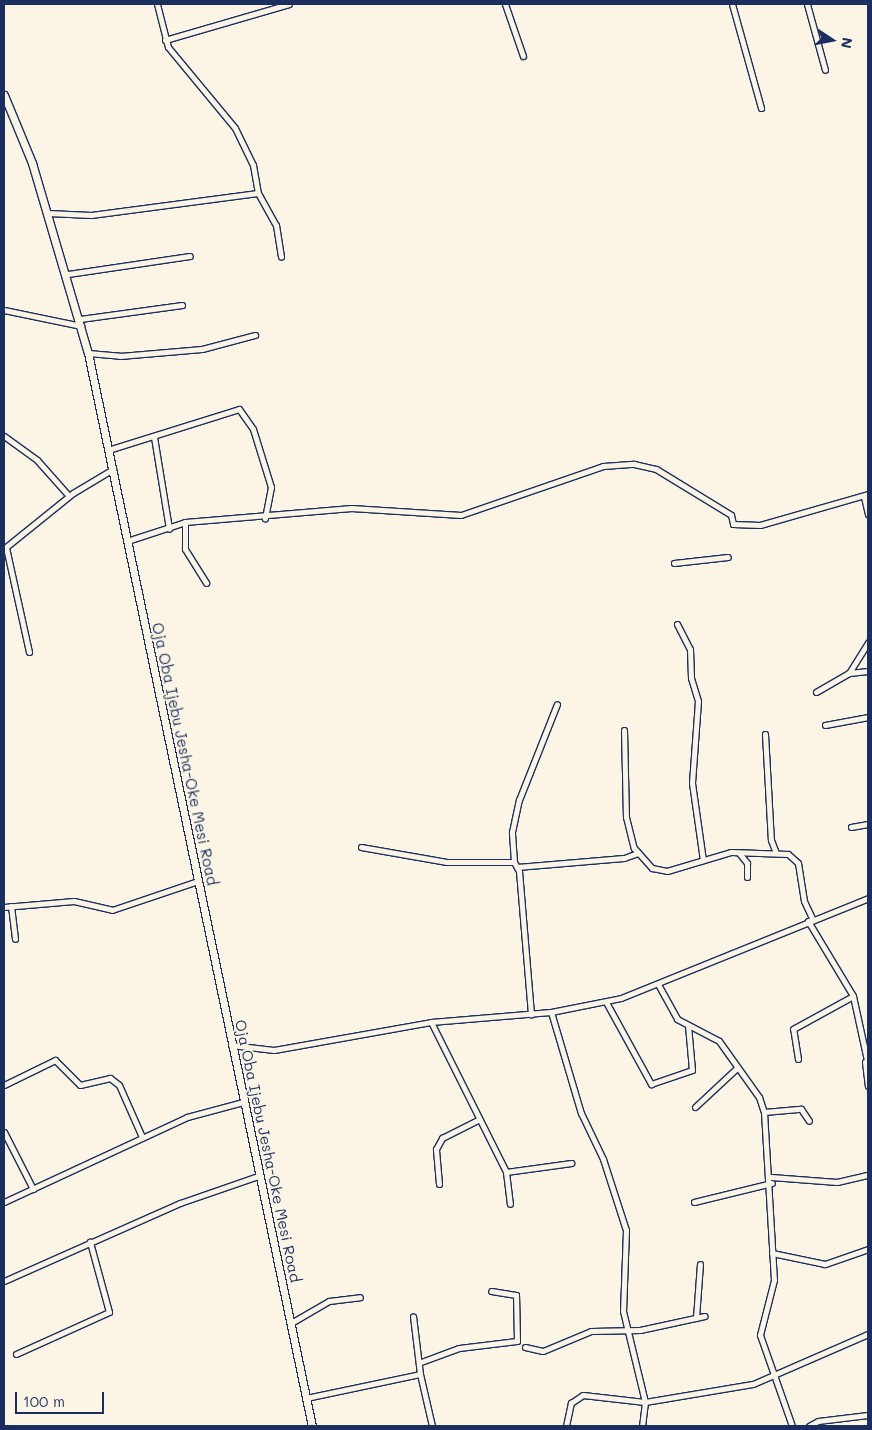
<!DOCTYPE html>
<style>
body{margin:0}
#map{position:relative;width:872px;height:1430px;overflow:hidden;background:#fcf5e5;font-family:Mali,sans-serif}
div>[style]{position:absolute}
.roads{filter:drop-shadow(1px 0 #1b2f5e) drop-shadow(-1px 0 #1b2f5e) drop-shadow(0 1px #1b2f5e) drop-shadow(0 -1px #1b2f5e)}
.minor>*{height:5px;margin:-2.5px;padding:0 2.5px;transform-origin:2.5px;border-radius:2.5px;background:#fcf5e5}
.secondary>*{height:7px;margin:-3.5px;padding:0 3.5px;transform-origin:3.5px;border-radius:3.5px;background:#fcf5e5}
span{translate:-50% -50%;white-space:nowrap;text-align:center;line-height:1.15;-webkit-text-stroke:4px #fcf5e5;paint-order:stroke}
.street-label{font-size:15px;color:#1b2f5e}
.frame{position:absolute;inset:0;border:5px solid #1b2f5e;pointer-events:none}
.north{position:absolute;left:807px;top:15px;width:50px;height:50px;-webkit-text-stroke:4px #fcf5e5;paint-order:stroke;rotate:101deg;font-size:14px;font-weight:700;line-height:20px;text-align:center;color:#1b2f5e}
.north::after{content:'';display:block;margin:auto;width:18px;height:22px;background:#1b2f5e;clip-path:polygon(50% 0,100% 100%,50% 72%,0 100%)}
.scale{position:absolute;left:15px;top:1392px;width:89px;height:22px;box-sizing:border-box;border:2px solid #1b2f5e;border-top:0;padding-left:6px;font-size:15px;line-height:18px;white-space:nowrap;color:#1b2f5e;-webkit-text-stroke:4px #fcf5e5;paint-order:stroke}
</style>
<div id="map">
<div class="roads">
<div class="minor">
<div style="left:157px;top:4px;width:44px;rotate:75.7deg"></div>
<div style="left:168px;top:47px;width:105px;rotate:50.4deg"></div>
<div style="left:235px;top:128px;width:41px;rotate:64.1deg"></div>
<div style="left:253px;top:165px;width:28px;rotate:80deg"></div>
<div style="left:505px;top:4px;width:55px;rotate:70.9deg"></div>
<div style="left:732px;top:4px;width:108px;rotate:74.4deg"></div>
<div style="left:807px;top:4px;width:68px;rotate:74.7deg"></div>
<div style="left:165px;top:40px;width:129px;rotate:-16.2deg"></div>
<div style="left:48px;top:213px;width:43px;rotate:2.7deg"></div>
<div style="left:91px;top:215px;width:168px;rotate:-7.5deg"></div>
<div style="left:258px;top:193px;width:37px;rotate:61deg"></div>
<div style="left:276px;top:225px;width:32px;rotate:81deg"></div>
<div style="left:68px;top:274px;width:123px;rotate:-8.4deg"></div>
<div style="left:4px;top:310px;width:79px;rotate:11.7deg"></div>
<div style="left:80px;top:319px;width:103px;rotate:-7.8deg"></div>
<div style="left:88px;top:353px;width:32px;rotate:5deg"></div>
<div style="left:120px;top:356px;width:82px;rotate:-4.9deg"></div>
<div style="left:202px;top:349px;width:55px;rotate:-14.8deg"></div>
<div style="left:4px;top:436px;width:41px;rotate:36deg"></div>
<div style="left:37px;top:460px;width:48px;rotate:48.4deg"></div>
<div style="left:154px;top:437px;width:93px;rotate:80.7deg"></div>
<div style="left:108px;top:450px;width:137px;rotate:-17.4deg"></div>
<div style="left:239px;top:409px;width:24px;rotate:55deg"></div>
<div style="left:253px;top:429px;width:61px;rotate:72.8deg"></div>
<div style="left:271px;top:487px;width:32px;rotate:101deg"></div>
<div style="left:864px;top:497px;width:18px;rotate:77deg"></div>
<div style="left:185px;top:522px;width:27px;rotate:90deg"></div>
<div style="left:185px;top:549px;width:40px;rotate:58deg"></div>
<div style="left:127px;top:541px;width:61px;rotate:-18.1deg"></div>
<div style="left:185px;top:522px;width:167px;rotate:-4.8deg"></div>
<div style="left:351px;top:508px;width:110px;rotate:3.6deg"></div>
<div style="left:461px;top:515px;width:150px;rotate:-19deg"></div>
<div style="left:603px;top:466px;width:31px;rotate:-4deg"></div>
<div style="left:634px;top:464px;width:23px;rotate:13deg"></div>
<div style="left:656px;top:469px;width:88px;rotate:31.5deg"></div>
<div style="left:731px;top:515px;width:9px;rotate:77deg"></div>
<div style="left:733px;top:524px;width:27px;rotate:2deg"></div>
<div style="left:760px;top:525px;width:112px;rotate:-16deg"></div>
<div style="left:674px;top:563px;width:54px;rotate:-6.3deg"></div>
<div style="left:677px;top:624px;width:28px;rotate:63deg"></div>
<div style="left:690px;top:649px;width:29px;rotate:88deg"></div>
<div style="left:691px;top:678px;width:24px;rotate:73deg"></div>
<div style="left:698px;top:701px;width:82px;rotate:94.2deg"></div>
<div style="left:692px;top:783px;width:78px;rotate:81.9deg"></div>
<div style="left:29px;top:652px;width:107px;rotate:-102.4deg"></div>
<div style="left:6px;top:547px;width:86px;rotate:-38.9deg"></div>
<div style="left:73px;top:493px;width:47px;rotate:-31deg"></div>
<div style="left:849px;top:673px;width:36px;rotate:-58deg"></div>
<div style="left:816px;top:692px;width:38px;rotate:-30deg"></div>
<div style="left:849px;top:673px;width:19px;rotate:-6deg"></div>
<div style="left:825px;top:725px;width:44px;rotate:-10.5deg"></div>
<div style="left:624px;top:730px;width:87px;rotate:88.7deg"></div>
<div style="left:626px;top:817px;width:32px;rotate:76deg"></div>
<div style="left:634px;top:848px;width:27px;rotate:48deg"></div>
<div style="left:652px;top:868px;width:15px;rotate:11deg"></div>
<div style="left:667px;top:871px;width:67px;rotate:-16.5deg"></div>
<div style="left:731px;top:852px;width:57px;rotate:2deg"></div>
<div style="left:788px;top:854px;width:13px;rotate:42deg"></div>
<div style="left:798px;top:863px;width:38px;rotate:81deg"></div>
<div style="left:804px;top:901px;width:21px;rotate:65deg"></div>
<div style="left:765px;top:734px;width:106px;rotate:86.8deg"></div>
<div style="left:771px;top:840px;width:14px;rotate:69deg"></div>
<div style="left:851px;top:827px;width:17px;rotate:-10deg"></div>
<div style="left:361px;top:847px;width:87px;rotate:9.9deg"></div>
<div style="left:447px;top:862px;width:67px"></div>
<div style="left:514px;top:862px;width:10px;rotate:61deg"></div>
<div style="left:519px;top:871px;width:144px;rotate:85.2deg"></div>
<div style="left:739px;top:853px;width:13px;rotate:51deg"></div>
<div style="left:747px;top:863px;width:14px;rotate:90deg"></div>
<div style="left:514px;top:862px;width:30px;rotate:-94deg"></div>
<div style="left:512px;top:832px;width:33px;rotate:-78deg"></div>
<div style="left:519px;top:800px;width:103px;rotate:-68.4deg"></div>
<div style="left:517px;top:867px;width:107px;rotate:-4.8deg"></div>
<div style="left:624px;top:858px;width:15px;rotate:-20deg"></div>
<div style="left:11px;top:906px;width:33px;rotate:83deg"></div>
<div style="left:4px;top:907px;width:70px;rotate:-4.9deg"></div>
<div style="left:74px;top:901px;width:39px;rotate:13deg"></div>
<div style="left:112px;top:910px;width:91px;rotate:-18.6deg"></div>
<div style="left:808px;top:921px;width:87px;rotate:59deg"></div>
<div style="left:853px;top:996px;width:71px;rotate:77.7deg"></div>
<div style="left:659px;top:986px;width:38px;rotate:61deg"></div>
<div style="left:677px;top:1019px;width:47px;rotate:27.6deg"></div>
<div style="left:719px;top:1041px;width:69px;rotate:54.5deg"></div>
<div style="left:759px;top:1097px;width:16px;rotate:72deg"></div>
<div style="left:764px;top:1112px;width:168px;rotate:86.6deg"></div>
<div style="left:774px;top:1280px;width:57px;rotate:104.3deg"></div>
<div style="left:760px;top:1335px;width:96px;rotate:70.6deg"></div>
<div style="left:606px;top:1002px;width:94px;rotate:61.2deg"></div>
<div style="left:651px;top:1084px;width:43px;rotate:-18.9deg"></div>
<div style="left:692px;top:1070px;width:45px;rotate:-95.1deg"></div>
<div style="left:551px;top:1012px;width:105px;rotate:73.5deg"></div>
<div style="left:581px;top:1113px;width:51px;rotate:64.4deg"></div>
<div style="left:603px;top:1159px;width:75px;rotate:72.1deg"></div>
<div style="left:626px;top:1230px;width:81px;rotate:92.1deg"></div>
<div style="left:623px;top:1311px;width:94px;rotate:76.4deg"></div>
<div style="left:645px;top:1402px;width:24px;rotate:97deg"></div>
<div style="left:431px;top:1022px;width:168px;rotate:63.4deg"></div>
<div style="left:506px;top:1172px;width:32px;rotate:83deg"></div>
<div style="left:231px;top:1045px;width:43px;rotate:6.6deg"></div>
<div style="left:274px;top:1050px;width:159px;rotate:-10.1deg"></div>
<div style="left:431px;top:1022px;width:120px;rotate:-4.8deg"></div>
<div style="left:551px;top:1012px;width:71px;rotate:-11.3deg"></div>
<div style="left:621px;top:998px;width:266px;rotate:-22deg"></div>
<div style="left:798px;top:1059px;width:30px;rotate:-99deg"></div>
<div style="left:793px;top:1029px;width:68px;rotate:-28.8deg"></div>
<div style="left:865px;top:1062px;width:24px;rotate:83deg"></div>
<div style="left:4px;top:1085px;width:57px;rotate:-26.1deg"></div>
<div style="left:55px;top:1060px;width:35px;rotate:45deg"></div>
<div style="left:80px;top:1085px;width:31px;rotate:-13deg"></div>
<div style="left:110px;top:1078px;width:11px;rotate:38deg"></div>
<div style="left:119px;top:1085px;width:57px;rotate:66.1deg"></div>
<div style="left:695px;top:1107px;width:57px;rotate:-42.9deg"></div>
<div style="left:764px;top:1112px;width:37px;rotate:-5deg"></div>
<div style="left:801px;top:1109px;width:14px;rotate:56deg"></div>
<div style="left:4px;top:1132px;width:64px;rotate:63deg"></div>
<div style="left:506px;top:1172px;width:66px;rotate:-7.9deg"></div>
<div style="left:771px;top:1177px;width:66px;rotate:4.3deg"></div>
<div style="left:837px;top:1182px;width:32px;rotate:-13deg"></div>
<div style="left:439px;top:1184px;width:35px;rotate:-95deg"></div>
<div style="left:436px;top:1149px;width:13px;rotate:-61deg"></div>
<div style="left:442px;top:1138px;width:40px;rotate:-26.6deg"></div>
<div style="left:4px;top:1202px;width:202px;rotate:-24.9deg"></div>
<div style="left:187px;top:1117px;width:58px;rotate:-15deg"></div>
<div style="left:694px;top:1202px;width:80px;rotate:-13.7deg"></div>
<div style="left:772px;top:1253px;width:54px;rotate:11.7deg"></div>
<div style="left:825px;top:1264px;width:46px;rotate:-19.2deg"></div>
<div style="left:4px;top:1281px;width:193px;rotate:-23.9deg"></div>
<div style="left:180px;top:1203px;width:83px;rotate:-19.1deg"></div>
<div style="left:696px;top:1318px;width:54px;rotate:-85.8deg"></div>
<div style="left:291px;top:1323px;width:44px;rotate:-30.1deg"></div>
<div style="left:329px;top:1301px;width:31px;rotate:-7deg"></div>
<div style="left:525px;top:1347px;width:18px;rotate:13deg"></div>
<div style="left:543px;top:1351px;width:52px;rotate:-22.6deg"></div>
<div style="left:591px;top:1331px;width:49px;rotate:-1.2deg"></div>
<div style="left:640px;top:1330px;width:66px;rotate:-12.2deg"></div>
<div style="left:16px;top:1354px;width:102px;rotate:-24.3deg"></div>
<div style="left:109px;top:1312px;width:73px;rotate:-105.2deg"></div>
<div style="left:421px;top:1362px;width:40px;rotate:-20.2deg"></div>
<div style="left:459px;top:1348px;width:58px;rotate:-6.9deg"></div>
<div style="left:517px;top:1341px;width:46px;rotate:-91.2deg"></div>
<div style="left:516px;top:1295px;width:25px;rotate:-171deg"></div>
<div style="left:420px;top:1374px;width:53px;rotate:77deg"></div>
<div style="left:306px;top:1398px;width:116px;rotate:-11.9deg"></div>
<div style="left:420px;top:1374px;width:58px;rotate:-96.9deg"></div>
<div style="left:566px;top:1426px;width:24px;rotate:-78deg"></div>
<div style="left:571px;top:1403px;width:14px;rotate:-34deg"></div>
<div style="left:583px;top:1395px;width:62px;rotate:6.4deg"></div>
<div style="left:645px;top:1402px;width:109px;rotate:-9.5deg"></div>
<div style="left:753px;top:1384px;width:125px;rotate:-23.5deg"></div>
<div style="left:809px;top:1426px;width:10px;rotate:-29deg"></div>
<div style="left:818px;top:1421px;width:50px;rotate:-6.8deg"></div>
</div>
<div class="secondary">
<div style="left:4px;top:95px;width:74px;rotate:67.6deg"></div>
<div style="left:32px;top:163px;width:198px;rotate:73.6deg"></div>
<div style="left:88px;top:353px;width:1096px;rotate:78.21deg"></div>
</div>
</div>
<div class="street-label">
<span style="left:185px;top:754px;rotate:78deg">Oja Oba Ijebu Jesha-Oke Mesi Road</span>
<span style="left:268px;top:1151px;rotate:78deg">Oja Oba Ijebu Jesha-Oke Mesi Road</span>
</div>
<div class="frame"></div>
<div class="north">N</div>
<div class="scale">100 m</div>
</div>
